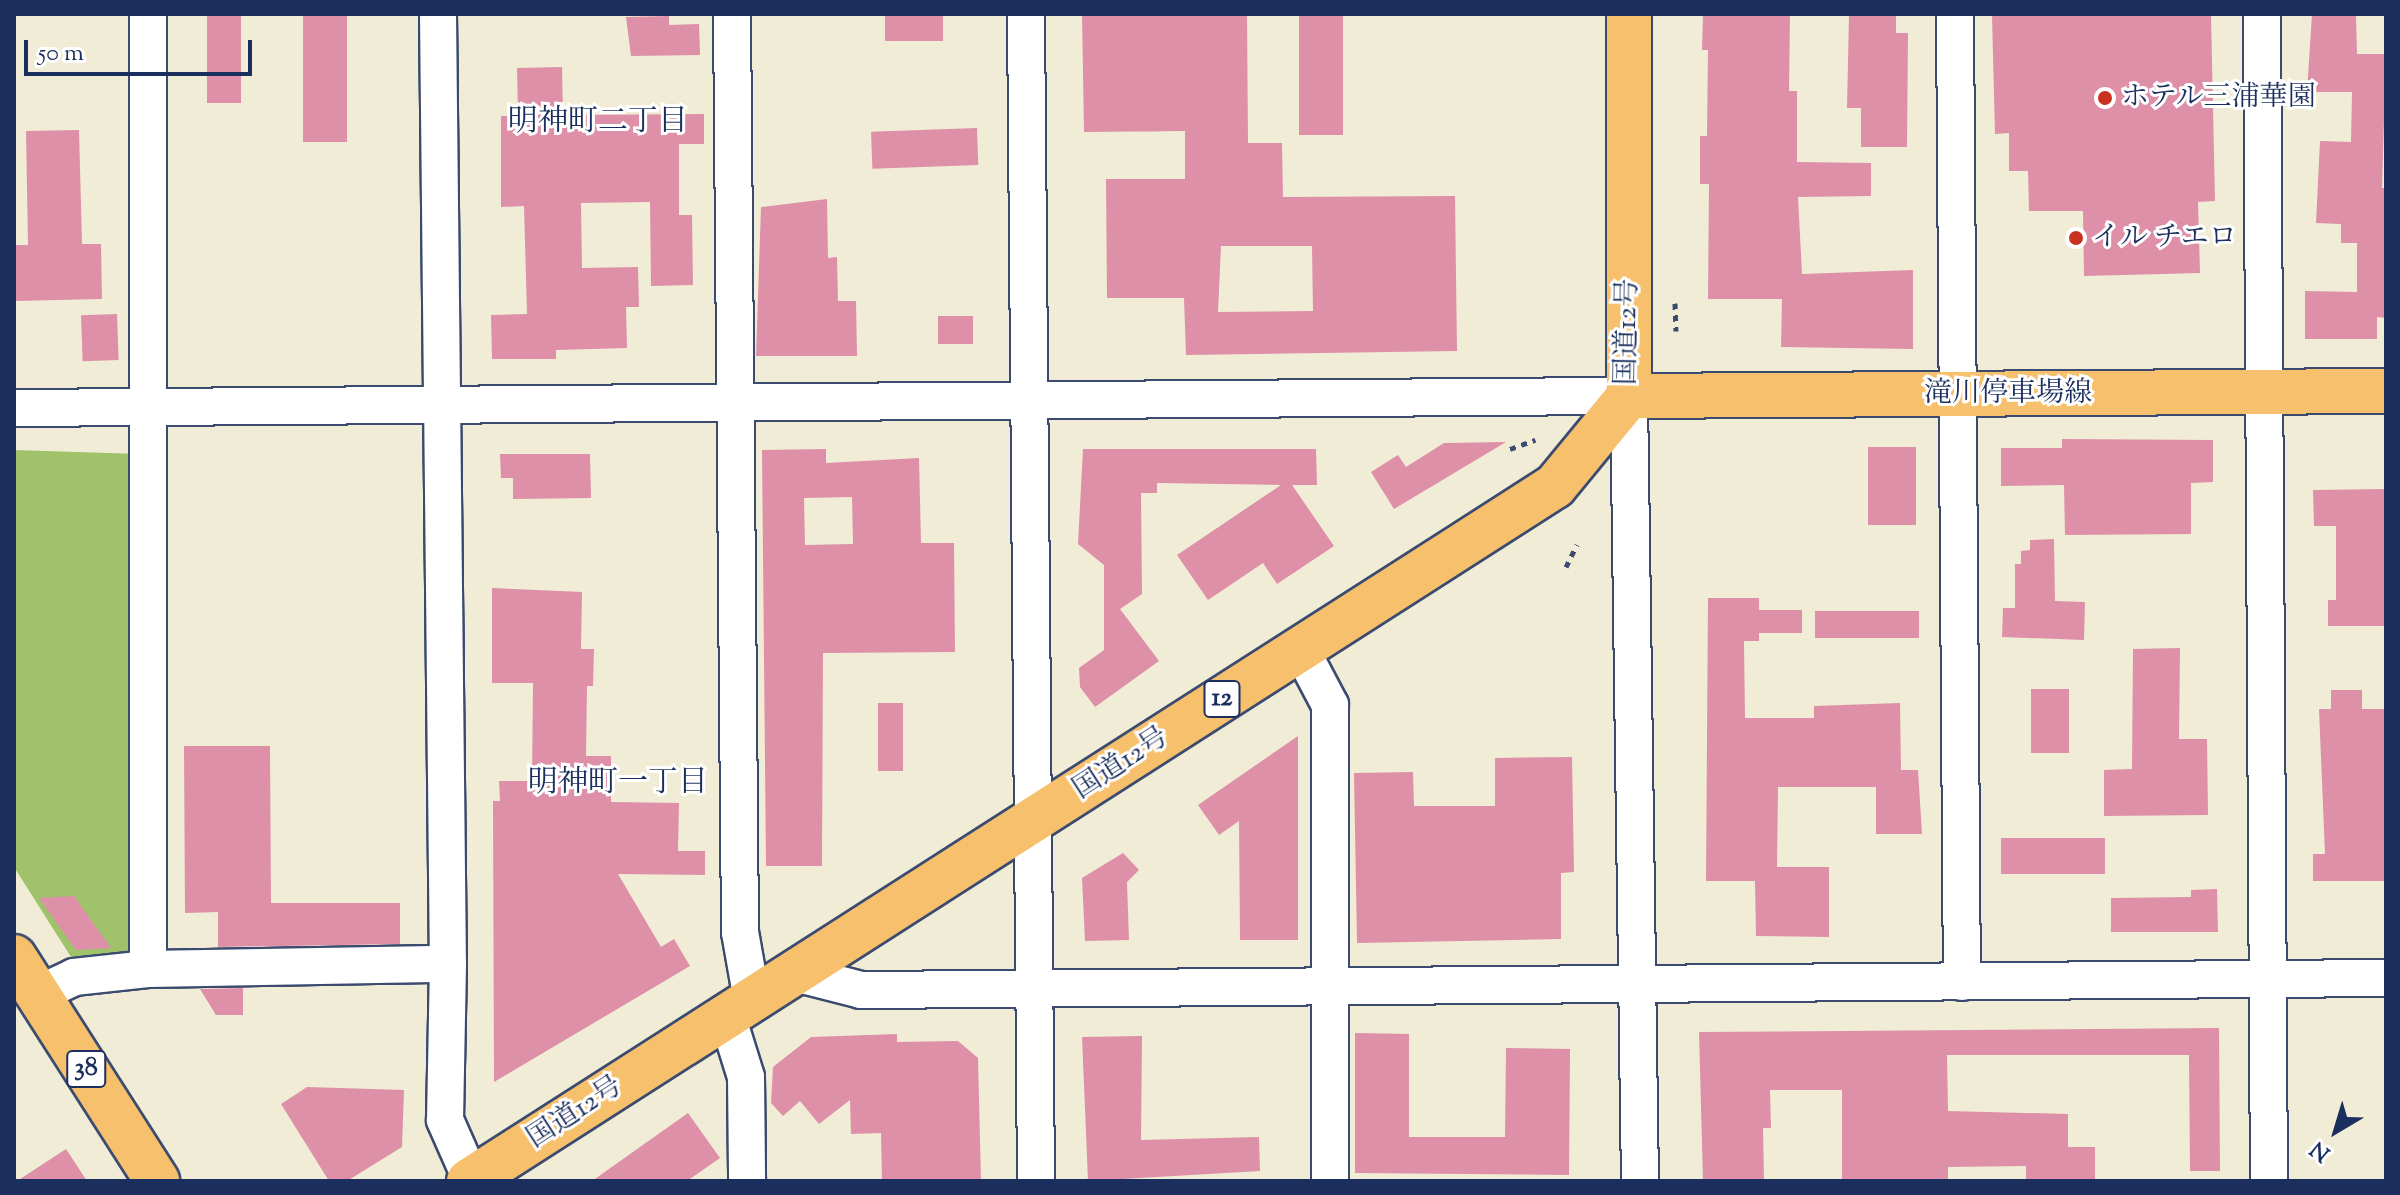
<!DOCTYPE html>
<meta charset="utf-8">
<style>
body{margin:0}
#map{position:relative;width:2400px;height:1195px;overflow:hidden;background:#f1ecd5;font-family:"Sorts Mill Goudy","Noto Serif JP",serif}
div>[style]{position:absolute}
.green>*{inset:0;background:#9fc26b}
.building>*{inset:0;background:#dd90a8;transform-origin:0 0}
.path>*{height:5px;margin-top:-2.5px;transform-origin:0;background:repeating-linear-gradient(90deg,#3b4b70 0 6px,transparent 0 12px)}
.roads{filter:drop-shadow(2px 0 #3b4b70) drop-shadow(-2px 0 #3b4b70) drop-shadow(0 2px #3b4b70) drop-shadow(0 -2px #3b4b70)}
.minor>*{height:36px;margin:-18px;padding:0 18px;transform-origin:18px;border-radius:18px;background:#fff}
.major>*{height:44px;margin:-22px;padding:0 22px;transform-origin:22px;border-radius:22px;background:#f7c06c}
.highway>*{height:44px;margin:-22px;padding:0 22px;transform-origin:22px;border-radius:22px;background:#f7c06c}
.dots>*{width:22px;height:22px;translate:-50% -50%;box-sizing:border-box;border:4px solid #fff;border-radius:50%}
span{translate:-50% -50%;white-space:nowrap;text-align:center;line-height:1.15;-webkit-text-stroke:6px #fff;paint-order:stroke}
.shield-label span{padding:2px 6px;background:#fff;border:2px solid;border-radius:6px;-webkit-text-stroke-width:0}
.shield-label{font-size:26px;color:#1b2f5e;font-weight:700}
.poi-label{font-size:28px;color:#1b2f5e}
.left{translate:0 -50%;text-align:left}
.street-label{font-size:28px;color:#1b2f5e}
.neighbourhood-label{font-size:30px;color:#1b2f5e}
.frame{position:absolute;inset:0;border:16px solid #1b2f5e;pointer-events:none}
.north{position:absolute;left:2296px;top:1091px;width:80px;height:80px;-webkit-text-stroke:6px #fff;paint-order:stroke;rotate:218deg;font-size:22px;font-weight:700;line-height:32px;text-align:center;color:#1b2f5e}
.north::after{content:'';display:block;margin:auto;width:28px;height:36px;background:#1b2f5e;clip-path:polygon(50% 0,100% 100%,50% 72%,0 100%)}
.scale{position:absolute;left:24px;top:40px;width:228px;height:36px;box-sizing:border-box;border:4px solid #1b2f5e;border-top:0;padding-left:10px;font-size:24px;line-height:28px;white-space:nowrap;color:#1b2f5e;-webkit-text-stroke:6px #fff;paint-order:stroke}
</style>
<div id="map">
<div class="green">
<div style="clip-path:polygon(14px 450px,140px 454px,140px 952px,71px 957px,14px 867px)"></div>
</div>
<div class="building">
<div style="left:207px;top:14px;width:34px;height:89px"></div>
<div style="left:303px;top:14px;width:44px;height:128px"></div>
<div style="left:885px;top:14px;width:58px;height:27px"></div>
<div style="clip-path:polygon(evenodd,1082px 14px,1247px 14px,1248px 143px,1282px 143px,1283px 197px,1455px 196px,1457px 351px,1186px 355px,1184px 298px,1107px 298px,1106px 179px,1185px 179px,1185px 131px,1084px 132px,1082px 14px,1221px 246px,1312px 246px,1313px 311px,1218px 312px,1221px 246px)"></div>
<div style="left:1299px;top:14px;width:44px;height:121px"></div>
<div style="clip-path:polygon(1703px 14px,1790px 14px,1789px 91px,1797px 91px,1797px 162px,1871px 163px,1871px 196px,1798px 197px,1802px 274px,1913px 270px,1913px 349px,1781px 347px,1782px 299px,1708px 299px,1709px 184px,1700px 184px,1700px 136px,1707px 136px,1708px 50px,1702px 50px)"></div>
<div style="clip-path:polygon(1849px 14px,1896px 14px,1896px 33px,1908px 33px,1907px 147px,1861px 147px,1861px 108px,1847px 108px)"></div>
<div style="clip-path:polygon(2211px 14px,2215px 201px,2198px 202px,2200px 273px,2084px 276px,2083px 211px,2029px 211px,2028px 171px,2009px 171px,2009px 133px,1995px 134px,1992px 16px)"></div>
<div style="clip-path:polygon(2312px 14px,2356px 14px,2357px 54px,2386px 54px,2382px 188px,2386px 188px,2386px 318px,2377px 317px,2377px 339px,2305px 339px,2305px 291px,2357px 292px,2357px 243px,2341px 243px,2341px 224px,2316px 223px,2320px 141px,2351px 142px,2352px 92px,2307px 92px)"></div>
<div style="clip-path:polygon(669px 16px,669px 25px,699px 24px,700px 55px,631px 56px,626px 17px)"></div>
<div style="clip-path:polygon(562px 67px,563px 115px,704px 114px,704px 144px,679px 144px,679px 215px,692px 215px,693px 285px,651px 286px,650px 202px,581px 203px,582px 268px,638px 267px,639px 307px,626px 307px,627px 348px,556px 350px,556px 359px,492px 359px,491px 315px,527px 314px,524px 206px,501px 207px,501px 116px,518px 116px,517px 68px)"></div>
<div style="left:977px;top:128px;width:37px;height:106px;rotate:88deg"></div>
<div style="clip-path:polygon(79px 130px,82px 244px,101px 244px,102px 299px,14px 301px,14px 245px,28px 245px,26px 131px)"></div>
<div style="clip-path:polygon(827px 199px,828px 258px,837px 257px,838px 301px,856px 301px,857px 356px,756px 356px,761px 207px)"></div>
<div style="left:117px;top:314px;width:46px;height:36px;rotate:88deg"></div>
<div style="left:938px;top:316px;width:35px;height:28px"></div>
<div style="clip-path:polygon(2062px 439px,2213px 440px,2213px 482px,2191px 483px,2191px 534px,2065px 535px,2064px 485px,2001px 486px,2001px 448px,2062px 448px)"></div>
<div style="clip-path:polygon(1506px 442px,1394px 509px,1371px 472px,1398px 455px,1406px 467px,1444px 443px)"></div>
<div style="left:1868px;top:447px;width:48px;height:78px"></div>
<div style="clip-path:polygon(evenodd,826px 449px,826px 463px,919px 458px,921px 543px,954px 543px,955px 652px,823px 653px,822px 866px,766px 866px,762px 450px,826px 449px,852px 497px,853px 544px,805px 545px,804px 498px,852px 497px)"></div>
<div style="clip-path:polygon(1083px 449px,1316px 449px,1317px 485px,1292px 485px,1334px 546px,1277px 584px,1263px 563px,1208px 600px,1177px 555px,1281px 485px,1157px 483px,1157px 493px,1141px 493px,1142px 594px,1120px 609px,1159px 661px,1095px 707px,1080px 687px,1079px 668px,1104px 650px,1104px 565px,1078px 544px)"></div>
<div style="clip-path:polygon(500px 454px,590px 454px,591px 498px,513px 499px,513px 478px,501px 478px)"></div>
<div style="clip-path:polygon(2386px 489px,2386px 626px,2328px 626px,2328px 600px,2336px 600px,2336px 526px,2314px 526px,2313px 490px)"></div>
<div style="clip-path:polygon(2054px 539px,2055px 601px,2085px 602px,2084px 640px,2002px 637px,2003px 608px,2015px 608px,2015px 564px,2021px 564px,2021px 551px,2030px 550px,2030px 540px)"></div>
<div style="clip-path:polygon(492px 588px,582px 592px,581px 649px,594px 649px,593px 686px,587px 686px,586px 756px,611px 756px,611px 802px,679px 803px,678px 851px,705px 851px,705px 875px,618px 874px,661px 947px,674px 939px,690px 966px,494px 1082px,493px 801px,500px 801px,499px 781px,532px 781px,533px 683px,492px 683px)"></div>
<div style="clip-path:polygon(1708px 598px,1759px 598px,1759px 610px,1802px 610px,1802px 633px,1759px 633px,1759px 641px,1744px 641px,1745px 718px,1814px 718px,1814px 706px,1900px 703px,1901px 770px,1918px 770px,1922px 834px,1876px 834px,1876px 787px,1778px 787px,1777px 867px,1829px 867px,1829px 937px,1756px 936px,1755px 881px,1706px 881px)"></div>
<div style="left:1815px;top:611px;width:104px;height:27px"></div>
<div style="clip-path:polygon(2180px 648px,2179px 739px,2207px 739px,2208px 815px,2104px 816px,2104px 770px,2132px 769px,2133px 649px)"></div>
<div style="left:2031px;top:689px;width:38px;height:64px"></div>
<div style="clip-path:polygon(2331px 690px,2362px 690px,2362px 709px,2386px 709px,2386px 881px,2313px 881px,2313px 854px,2325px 854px,2319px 709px,2331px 709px)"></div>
<div style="left:878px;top:703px;width:25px;height:68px"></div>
<div style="clip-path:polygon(1298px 736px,1298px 940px,1240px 940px,1239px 821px,1219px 835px,1198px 805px)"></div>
<div style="clip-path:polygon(184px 746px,270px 746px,271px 903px,400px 903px,400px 944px,218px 947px,218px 912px,185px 913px)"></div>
<div style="clip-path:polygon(1572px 757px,1574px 872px,1561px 873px,1561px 939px,1357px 943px,1354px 773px,1413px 772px,1414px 806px,1495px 806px,1495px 758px)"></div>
<div style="left:2105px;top:838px;width:36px;height:104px;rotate:90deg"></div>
<div style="clip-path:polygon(1123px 853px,1139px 870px,1127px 882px,1129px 940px,1085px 941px,1082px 878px)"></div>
<div style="clip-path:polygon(2217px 889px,2218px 932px,2111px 932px,2111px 898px,2191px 897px,2191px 890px)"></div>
<div style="clip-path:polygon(74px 896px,111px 948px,76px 950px,39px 898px)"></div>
<div style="clip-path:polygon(243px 988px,243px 1015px,216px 1015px,200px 989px)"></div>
<div style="clip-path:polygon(2219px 1028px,2220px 1171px,2190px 1171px,2189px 1055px,1947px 1055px,1948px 1111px,2068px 1114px,2068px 1147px,2095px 1147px,2095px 1181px,2026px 1181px,2026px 1166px,1948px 1167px,1948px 1181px,1842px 1181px,1842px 1090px,1770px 1090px,1771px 1128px,1763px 1128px,1764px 1181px,1703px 1181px,1699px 1032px)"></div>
<div style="clip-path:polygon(1355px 1033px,1409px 1034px,1409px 1137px,1505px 1137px,1506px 1048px,1570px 1049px,1569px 1175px,1355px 1173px)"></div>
<div style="clip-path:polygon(897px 1034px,897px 1042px,958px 1041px,978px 1058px,981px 1181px,882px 1181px,881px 1133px,851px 1134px,850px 1100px,819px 1124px,800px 1101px,783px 1116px,771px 1103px,773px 1067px,811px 1037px)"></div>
<div style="clip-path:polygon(1142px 1036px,1141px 1140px,1259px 1137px,1260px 1171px,1088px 1181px,1082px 1037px)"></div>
<div style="clip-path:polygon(307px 1087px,404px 1090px,402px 1147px,347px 1181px,329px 1181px,281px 1104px)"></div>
<div style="clip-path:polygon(688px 1113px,720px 1158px,687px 1181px,592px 1181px)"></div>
<div style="clip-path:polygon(66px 1149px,87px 1181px,17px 1181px)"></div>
</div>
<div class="path">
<div style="left:1675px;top:303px;width:28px;rotate:88deg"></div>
<div style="left:1510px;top:449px;width:27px;rotate:-20deg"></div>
<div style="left:1566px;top:567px;width:25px;rotate:-64deg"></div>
</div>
<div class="roads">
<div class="minor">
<div style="left:148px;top:14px;width:955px;rotate:90deg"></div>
<div style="left:438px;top:14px;width:950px;rotate:89.4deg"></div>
<div style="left:448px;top:964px;width:156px;rotate:91.1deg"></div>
<div style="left:445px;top:1120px;width:64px;rotate:66.2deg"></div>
<div style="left:732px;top:14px;width:918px;rotate:89.5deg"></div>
<div style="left:740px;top:932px;width:69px;rotate:80deg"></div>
<div style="left:1026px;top:14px;width:1167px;rotate:89.51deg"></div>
<div style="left:1955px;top:14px;width:968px;rotate:89.59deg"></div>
<div style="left:2262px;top:14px;width:1167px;rotate:89.66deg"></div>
<div style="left:14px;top:408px;width:1615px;rotate:-0.43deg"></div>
<div style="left:1629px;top:396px;width:785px;rotate:89.2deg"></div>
<div style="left:1300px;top:648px;width:64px;rotate:62.2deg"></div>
<div style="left:1330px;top:705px;width:476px;rotate:90deg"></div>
<div style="left:795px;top:973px;width:68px;rotate:14.4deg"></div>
<div style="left:861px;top:990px;width:1525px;rotate:-0.45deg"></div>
<div style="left:38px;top:994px;width:40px;rotate:-25deg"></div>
<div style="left:74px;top:977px;width:74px;rotate:-6.2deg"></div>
<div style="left:148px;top:969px;width:300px;rotate:-1deg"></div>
<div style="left:727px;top:1016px;width:64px;rotate:72.7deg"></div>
<div style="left:746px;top:1077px;width:104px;rotate:89.4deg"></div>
</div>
<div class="major">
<div style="left:1629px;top:396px;width:757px;rotate:-0.38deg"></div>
</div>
<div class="highway">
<div style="left:14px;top:957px;width:266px;rotate:57.4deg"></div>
<div style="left:469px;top:1181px;width:1289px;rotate:-32.62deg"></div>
<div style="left:1555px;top:486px;width:117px;rotate:-50.6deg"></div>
<div style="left:1629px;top:396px;width:382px;rotate:-90deg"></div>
</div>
</div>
<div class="dots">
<div style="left:2105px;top:98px;background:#c8321e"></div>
<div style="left:2076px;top:238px;background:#c8321e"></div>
</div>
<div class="shield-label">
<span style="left:1222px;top:699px">12</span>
<span style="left:86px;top:1069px">38</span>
</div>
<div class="poi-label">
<span class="left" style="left:2121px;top:98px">ホテル三浦華園</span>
<span class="left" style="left:2092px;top:238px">イル チエロ</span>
</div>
<div class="street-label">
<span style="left:1628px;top:332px;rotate:-89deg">国道12号</span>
<span style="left:2008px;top:394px">滝川停車場線</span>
<span style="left:1121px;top:764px;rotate:-33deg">国道12号</span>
<span style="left:575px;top:1113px;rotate:-33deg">国道12号</span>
</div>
<div class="neighbourhood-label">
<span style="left:598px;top:123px">明神町二丁目</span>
<span style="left:618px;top:784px">明神町一丁目</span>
</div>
<div class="frame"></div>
<div class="north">N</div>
<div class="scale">50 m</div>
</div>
